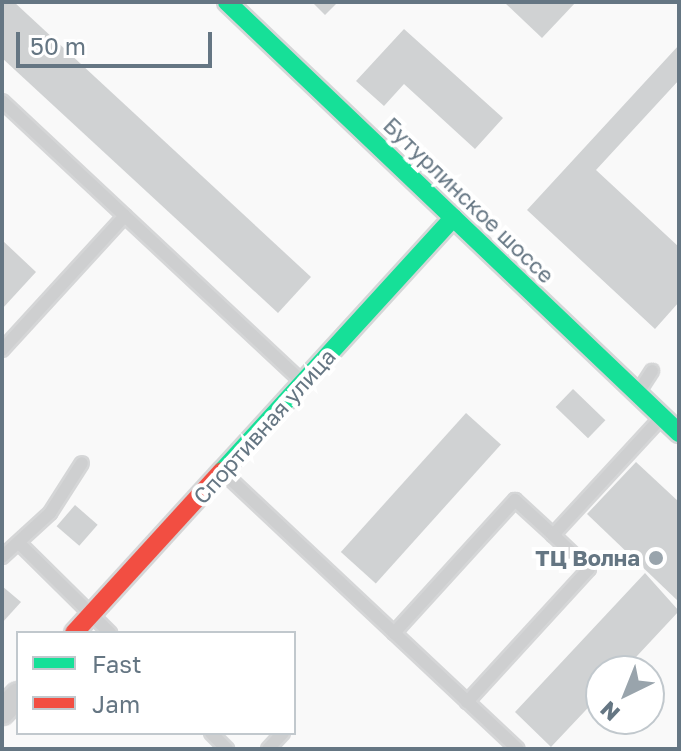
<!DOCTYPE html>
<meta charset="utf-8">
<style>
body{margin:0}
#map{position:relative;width:681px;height:751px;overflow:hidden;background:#f9f9f9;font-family:"Golos Text",sans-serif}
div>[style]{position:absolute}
.building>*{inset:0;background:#d0d2d3;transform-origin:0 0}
.roads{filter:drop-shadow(2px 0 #d5d6d7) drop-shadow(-2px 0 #d5d6d7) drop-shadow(0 2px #d5d6d7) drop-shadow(0 -2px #d5d6d7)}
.lane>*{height:12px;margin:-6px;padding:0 6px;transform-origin:6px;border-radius:6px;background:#cecfd0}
.street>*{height:24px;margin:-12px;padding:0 12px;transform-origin:12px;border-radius:12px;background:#cecfd0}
.fast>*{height:18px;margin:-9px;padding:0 9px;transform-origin:9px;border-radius:9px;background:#16e098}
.jam>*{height:18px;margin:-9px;padding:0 9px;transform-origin:9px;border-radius:9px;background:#f24e42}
.dots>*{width:22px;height:22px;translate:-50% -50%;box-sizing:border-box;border:4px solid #fff;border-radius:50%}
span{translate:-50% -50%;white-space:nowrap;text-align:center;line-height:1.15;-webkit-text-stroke:8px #fff;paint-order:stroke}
.street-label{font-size:22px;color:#657683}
.poi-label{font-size:22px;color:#657683;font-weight:700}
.right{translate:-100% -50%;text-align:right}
.frame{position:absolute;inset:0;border:4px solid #657683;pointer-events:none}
.legend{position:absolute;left:16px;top:631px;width:280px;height:104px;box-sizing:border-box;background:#fff;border:2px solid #c1c8cd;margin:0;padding:10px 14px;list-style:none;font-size:24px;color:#657683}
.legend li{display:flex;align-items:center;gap:16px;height:40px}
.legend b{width:40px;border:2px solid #c1c8cd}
.north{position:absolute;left:585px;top:655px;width:80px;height:80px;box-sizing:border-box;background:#fff;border:2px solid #c1c8cd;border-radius:50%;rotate:223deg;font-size:22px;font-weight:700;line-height:32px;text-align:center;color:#657683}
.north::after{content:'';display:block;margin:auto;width:28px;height:36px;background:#99a4ac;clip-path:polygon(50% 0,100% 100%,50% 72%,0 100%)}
.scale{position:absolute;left:16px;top:32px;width:196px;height:36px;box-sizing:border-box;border:4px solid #657683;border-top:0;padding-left:10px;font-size:24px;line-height:28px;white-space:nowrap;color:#657683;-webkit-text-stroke:6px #fff;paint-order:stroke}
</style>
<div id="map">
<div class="building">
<div style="clip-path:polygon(2px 2px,14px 2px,311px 277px,278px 313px,2px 58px)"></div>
<div style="clip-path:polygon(312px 2px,338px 2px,325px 15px)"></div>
<div style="clip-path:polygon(504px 2px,576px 2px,542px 38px)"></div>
<div style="clip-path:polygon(404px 29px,503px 118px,475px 149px,404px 84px,384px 106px,356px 81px)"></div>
<div style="clip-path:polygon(679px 45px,679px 80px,596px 170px,679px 247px,679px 302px,655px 329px,527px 210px)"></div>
<div style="clip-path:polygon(2px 240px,36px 272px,2px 309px)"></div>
<div style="left:573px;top:389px;width:45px;height:25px;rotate:44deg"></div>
<div style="left:466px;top:413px;width:47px;height:187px;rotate:42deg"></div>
<div style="clip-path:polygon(636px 462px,679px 502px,679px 602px,587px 514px)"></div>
<div style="left:75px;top:505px;width:30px;height:28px;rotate:41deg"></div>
<div style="clip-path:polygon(645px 573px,679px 611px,623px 671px,601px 671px,601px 694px,551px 747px,515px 712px)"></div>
<div style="clip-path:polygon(2px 586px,21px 602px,2px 623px)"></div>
</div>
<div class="roads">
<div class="lane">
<div style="left:2px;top:101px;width:410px;rotate:43.1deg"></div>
<div style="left:2px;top:350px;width:182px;rotate:-47.5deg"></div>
<div style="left:639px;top:391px;width:24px;rotate:-57deg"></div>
<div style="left:226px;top:475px;width:400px;rotate:43.2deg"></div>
<div style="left:20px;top:544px;width:127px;rotate:44.7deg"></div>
<div style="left:2px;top:557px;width:65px;rotate:-42.5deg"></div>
<div style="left:50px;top:513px;width:59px;rotate:-57.4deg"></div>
<div style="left:394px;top:633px;width:180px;rotate:-47.7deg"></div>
<div style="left:515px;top:500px;width:52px;rotate:42.6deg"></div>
<div style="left:553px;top:535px;width:158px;rotate:-47.3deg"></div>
<div style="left:467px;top:702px;width:180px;rotate:-47.5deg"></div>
<div style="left:589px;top:569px;width:50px;rotate:-136.6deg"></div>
<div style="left:211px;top:733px;width:23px;rotate:45deg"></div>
<div style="left:268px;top:749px;width:22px;rotate:-47deg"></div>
</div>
<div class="street">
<div style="left:2px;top:712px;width:23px;rotate:-47deg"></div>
</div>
<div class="fast">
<div style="left:227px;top:2px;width:625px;rotate:43.64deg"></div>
<div style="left:222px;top:471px;width:343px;rotate:-47.6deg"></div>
</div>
<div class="jam">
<div style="left:74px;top:633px;width:219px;rotate:-47.6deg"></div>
</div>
</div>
<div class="dots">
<div style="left:656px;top:558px;background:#99a4ac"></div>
</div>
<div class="street-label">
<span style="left:469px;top:200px;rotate:44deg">Бутурлинское шоссе</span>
<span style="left:264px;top:426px;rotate:-48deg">Спортивная улица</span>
</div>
<div class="poi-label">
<span class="right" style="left:640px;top:558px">ТЦ Волна</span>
</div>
<div class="frame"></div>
<ul class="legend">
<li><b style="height:10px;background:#16e098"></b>Fast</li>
<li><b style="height:10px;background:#f24e42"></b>Jam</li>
</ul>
<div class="north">N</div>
<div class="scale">50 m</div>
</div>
